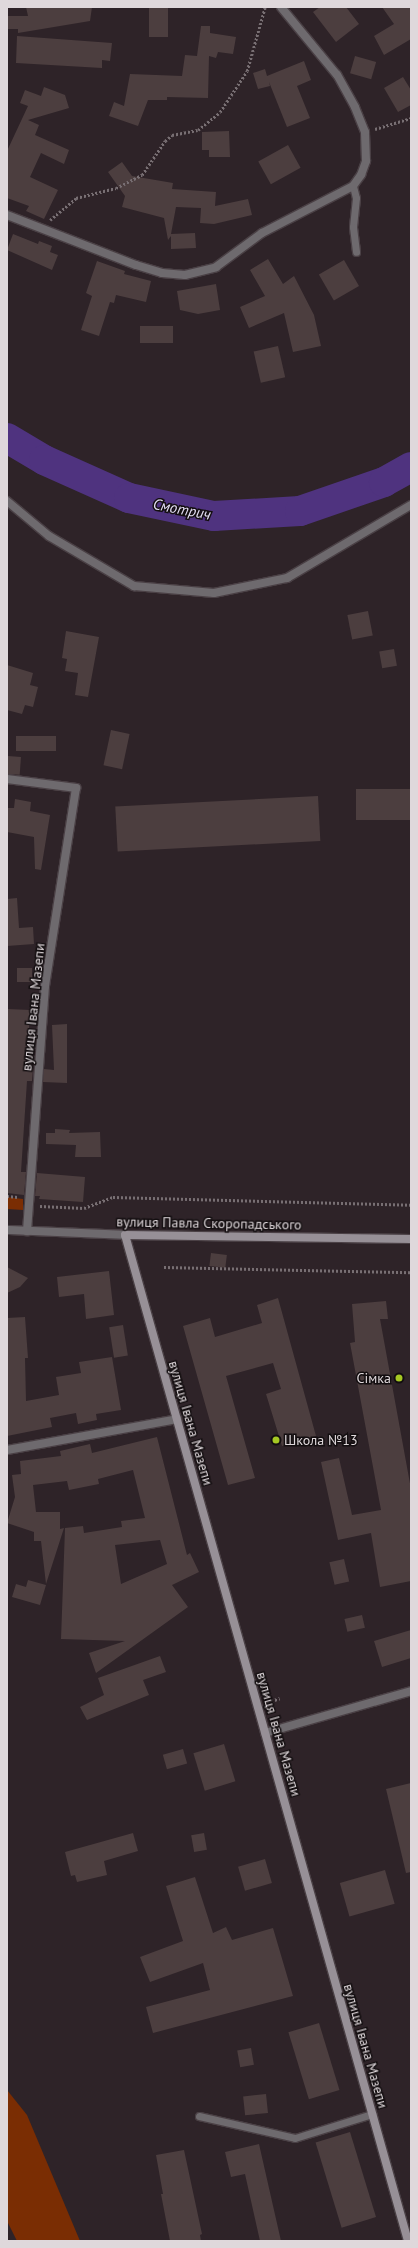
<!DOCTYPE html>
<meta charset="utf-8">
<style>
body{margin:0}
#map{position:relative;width:418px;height:2248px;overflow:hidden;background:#2e2328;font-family:"PT Sans",sans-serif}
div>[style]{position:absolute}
.green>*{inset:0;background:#7a2d03}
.river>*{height:30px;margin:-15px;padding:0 15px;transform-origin:15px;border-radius:15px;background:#4f337f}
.building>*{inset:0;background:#4c3e3f;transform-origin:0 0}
.path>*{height:2.5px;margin-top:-1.25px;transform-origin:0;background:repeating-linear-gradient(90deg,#786f73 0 2px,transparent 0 4px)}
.roads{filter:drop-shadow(1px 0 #4a4045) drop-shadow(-1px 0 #4a4045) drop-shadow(0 1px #4a4045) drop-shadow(0 -1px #4a4045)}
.lane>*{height:7px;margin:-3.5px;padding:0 3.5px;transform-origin:3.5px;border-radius:3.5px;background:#6e6a6e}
.street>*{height:8px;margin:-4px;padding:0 4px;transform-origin:4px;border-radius:4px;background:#6e6a6e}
.secondary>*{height:8px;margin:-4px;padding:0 4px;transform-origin:4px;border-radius:4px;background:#979097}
.dots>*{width:11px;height:11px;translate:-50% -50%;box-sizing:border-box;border:2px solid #130e10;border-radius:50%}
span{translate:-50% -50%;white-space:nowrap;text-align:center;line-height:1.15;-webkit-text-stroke:3px #130e10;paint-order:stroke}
.street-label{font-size:14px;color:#dfd8db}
.poi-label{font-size:14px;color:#dfd8db}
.right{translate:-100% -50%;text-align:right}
.left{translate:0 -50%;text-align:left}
.water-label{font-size:15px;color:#e5dff5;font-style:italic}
.frame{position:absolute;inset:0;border:8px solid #dfd8db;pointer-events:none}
</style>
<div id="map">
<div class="green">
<div style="clip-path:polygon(7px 1197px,23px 1199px,23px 1210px,7px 1209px)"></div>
<div style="clip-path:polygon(7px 2090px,27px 2115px,80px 2241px,17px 2241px,7px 2221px)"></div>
</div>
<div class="river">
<div style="left:7px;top:438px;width:43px;rotate:30.7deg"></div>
<div style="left:44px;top:460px;width:93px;rotate:24.1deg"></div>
<div style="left:129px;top:498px;width:87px;rotate:12deg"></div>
<div style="left:214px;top:516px;width:86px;rotate:-3.3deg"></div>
<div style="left:300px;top:511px;width:89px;rotate:-19deg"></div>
<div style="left:384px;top:482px;width:31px;rotate:-29deg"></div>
</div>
<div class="building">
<div style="clip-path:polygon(26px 7px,92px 7px,90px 21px,18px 33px,18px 29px,7px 29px,7px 16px,28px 16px)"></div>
<div style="left:149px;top:7px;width:19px;height:30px"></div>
<div style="clip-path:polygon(320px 7px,346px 7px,359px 24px,336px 42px,313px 12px)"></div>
<div style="clip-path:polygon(382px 7px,411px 7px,411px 39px,384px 55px,374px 36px,394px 24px)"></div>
<div style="clip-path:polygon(201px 26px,210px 26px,210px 33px,236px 37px,233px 54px,218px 52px,216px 58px,209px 56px,208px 98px,167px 97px,167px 100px,148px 100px,138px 126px,109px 116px,114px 102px,124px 106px,130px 74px,182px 76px,185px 55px,197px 56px)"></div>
<div style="clip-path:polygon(17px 36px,112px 43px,110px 61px,102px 60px,102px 68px,16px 63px)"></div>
<div style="left:355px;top:56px;width:22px;height:18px;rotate:16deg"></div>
<div style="clip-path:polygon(304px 61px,311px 80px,297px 86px,310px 118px,287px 127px,269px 82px,270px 86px,258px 89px,253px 73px,265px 69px,267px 76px)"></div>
<div style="clip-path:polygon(403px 77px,411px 90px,411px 105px,398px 112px,384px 88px)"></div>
<div style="clip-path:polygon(44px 87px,65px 95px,69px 108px,28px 120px,39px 125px,35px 135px,69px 150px,64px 164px,41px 153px,30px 177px,58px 190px,44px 219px,26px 211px,29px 206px,7px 198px,7px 151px,28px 106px,20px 103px,25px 90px,41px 96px)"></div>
<div style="clip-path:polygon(229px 131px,230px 157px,209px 157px,209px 150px,202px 150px,202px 132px)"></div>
<div style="left:288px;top:145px;width:26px;height:34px;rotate:61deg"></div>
<div style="clip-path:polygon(122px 162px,132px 176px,173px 183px,172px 189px,216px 192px,215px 206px,248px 199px,252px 215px,214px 224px,200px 223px,201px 208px,176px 207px,171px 234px,195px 233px,196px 248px,171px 249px,171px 236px,168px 240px,164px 218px,122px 207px,125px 196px,108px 172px)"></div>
<div style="clip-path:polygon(13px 234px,38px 244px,39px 241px,52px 246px,50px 252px,58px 255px,52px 270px,7px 250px)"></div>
<div style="clip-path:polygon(268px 259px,283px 284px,294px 276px,314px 315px,321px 346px,293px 352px,284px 313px,249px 328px,240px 307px,265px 296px,250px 270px)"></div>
<div style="left:344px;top:260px;width:30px;height:29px;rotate:60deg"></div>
<div style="clip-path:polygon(97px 261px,125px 271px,124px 274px,151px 281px,146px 302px,116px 295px,114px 303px,110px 302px,99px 336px,81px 330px,92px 296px,86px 293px)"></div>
<div style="clip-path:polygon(216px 284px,220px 310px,198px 314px,180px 310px,177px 291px)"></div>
<div style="left:140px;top:326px;width:33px;height:17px"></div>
<div style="left:278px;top:346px;width:32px;height:25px;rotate:77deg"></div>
<div style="left:368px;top:611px;width:25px;height:21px;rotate:79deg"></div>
<div style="clip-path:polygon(66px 631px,99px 637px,88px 697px,75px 695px,78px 673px,65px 671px,67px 659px,62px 658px)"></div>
<div style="left:394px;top:649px;width:17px;height:15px;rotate:80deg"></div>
<div style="clip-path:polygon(7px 665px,33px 673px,30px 685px,38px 687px,33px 707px,25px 705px,22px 714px,7px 710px)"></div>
<div style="left:111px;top:730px;width:19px;height:36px;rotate:12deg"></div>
<div style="left:56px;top:736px;width:15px;height:40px;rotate:90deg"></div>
<div style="left:8px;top:756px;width:13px;height:18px;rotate:4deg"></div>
<div style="left:411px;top:789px;width:31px;height:55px;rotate:90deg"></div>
<div style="left:318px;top:796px;width:45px;height:203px;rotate:87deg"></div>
<div style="clip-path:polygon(15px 799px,31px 802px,30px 811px,50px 815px,41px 870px,35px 869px,34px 837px,7px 832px,7px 808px,14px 808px)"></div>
<div style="clip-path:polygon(17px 898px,19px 928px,33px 927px,34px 944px,7px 946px,7px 899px)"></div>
<div style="left:17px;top:968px;width:15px;height:14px"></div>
<div style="clip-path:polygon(7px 1009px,30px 1010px,27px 1068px,33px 1068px,32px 1081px,27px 1081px,21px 1172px,26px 1172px,24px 1195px,7px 1193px)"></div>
<div style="clip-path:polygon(67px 1024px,67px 1083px,43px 1082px,44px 1069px,54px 1070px,52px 1025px)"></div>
<div style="clip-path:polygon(55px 1129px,70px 1130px,69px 1133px,100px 1132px,101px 1157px,75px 1157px,76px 1145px,46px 1144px,46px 1133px,55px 1133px)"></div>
<div style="clip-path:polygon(37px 1173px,85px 1177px,83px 1202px,39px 1199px,40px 1196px,35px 1196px)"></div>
<div style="left:211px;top:1253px;width:16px;height:13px;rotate:7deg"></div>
<div style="clip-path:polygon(7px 1267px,28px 1278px,20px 1287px,7px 1293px)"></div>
<div style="clip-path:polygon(109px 1271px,114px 1315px,86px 1319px,84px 1294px,59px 1297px,57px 1277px)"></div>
<div style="clip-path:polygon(278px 1298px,316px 1436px,282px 1446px,266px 1394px,281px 1389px,273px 1363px,226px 1376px,255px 1478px,228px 1485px,183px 1326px,210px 1318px,215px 1337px,262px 1323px,257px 1305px)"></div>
<div style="clip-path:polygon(386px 1301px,388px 1319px,380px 1319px,411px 1489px,411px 1581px,380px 1587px,371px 1533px,338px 1540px,321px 1462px,339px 1458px,352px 1515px,381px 1510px,350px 1343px,355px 1342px,352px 1304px)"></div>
<div style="clip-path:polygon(25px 1317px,28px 1358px,25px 1358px,26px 1401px,59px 1395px,56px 1377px,81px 1373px,79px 1362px,112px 1357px,121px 1410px,96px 1414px,97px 1420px,78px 1424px,76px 1413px,50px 1418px,52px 1427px,7px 1436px,7px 1318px)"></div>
<div style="left:123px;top:1325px;width:31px;height:14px;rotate:81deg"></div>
<div style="clip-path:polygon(evenodd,157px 1437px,187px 1555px,190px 1553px,199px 1572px,172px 1585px,188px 1607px,96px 1673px,89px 1653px,125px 1641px,61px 1639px,65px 1528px,83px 1526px,84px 1533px,122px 1527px,121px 1521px,145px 1518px,133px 1470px,98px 1479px,99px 1484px,69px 1490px,67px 1481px,33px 1485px,36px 1512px,60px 1512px,60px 1529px,64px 1528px,46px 1584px,41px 1541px,34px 1541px,34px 1532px,7px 1523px,15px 1497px,12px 1475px,21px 1474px,20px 1461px,61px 1456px,60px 1451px,90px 1444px,92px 1453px,157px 1437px,160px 1540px,167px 1564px,121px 1584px,115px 1545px,160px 1540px)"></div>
<div style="left:344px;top:1559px;width:23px;height:15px;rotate:77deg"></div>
<div style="clip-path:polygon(28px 1580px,46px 1585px,40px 1605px,12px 1597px,16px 1584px,26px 1587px)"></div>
<div style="left:362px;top:1615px;width:13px;height:18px;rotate:77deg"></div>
<div style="clip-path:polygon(411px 1630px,411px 1658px,382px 1667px,374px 1641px)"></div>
<div style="clip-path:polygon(160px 1656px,166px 1672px,143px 1680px,149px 1695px,87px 1720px,80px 1707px,104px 1695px,98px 1678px)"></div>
<div style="left:224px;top:1744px;width:39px;height:32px;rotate:73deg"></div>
<div style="left:183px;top:1749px;width:15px;height:21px;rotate:74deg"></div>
<div style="clip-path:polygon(411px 1783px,411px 1872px,406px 1873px,386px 1789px)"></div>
<div style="clip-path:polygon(133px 1833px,138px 1851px,104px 1861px,107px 1875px,77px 1882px,75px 1875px,71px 1876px,65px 1852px)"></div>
<div style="left:204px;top:1833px;width:17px;height:13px;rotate:80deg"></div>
<div style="left:265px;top:1859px;width:25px;height:28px;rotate:74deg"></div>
<div style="left:385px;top:1870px;width:35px;height:47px;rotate:74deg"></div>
<div style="clip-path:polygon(195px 1877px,213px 1933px,226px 1927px,232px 1940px,273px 1928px,293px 1996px,153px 2033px,146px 2007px,210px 1990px,203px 1963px,150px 1982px,140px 1957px,183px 1941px,166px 1886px)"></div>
<div style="left:319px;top:2023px;width:70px;height:32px;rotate:73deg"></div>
<div style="left:251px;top:2048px;width:17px;height:14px;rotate:80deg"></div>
<div style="left:266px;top:2094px;width:19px;height:23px;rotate:84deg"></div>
<div style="left:350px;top:2132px;width:89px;height:36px;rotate:73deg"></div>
<div style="clip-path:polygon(259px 2144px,281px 2241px,260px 2241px,245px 2174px,231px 2177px,225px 2152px)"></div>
<div style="clip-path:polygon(184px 2150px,202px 2234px,200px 2235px,201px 2241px,170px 2241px,161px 2194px,163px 2194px,156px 2155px)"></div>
</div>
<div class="path">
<div style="left:375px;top:129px;width:38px;rotate:-17deg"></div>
<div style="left:50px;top:220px;width:34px;rotate:-40deg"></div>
<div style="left:76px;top:198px;width:41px;rotate:-14deg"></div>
<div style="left:116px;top:188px;width:29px;rotate:-27deg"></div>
<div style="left:142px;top:175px;width:41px;rotate:-55.9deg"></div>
<div style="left:165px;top:141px;width:9px;rotate:-41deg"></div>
<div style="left:172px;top:135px;width:26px;rotate:-11deg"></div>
<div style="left:198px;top:130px;width:28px;rotate:-39deg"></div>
<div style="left:220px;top:112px;width:49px;rotate:-56.6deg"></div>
<div style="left:247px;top:71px;width:66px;rotate:-74.3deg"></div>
<div style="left:7px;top:1196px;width:11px;rotate:5deg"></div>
<div style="left:40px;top:1206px;width:44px;rotate:2.6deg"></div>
<div style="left:84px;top:1208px;width:31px;rotate:-21deg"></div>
<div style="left:113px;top:1197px;width:298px;rotate:1.5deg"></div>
<div style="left:164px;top:1267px;width:247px;rotate:1.2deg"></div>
<div style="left:271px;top:1701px;width:9px;rotate:-18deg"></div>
</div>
<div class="roads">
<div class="lane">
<div style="left:353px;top:186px;width:12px;rotate:76deg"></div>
<div style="left:356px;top:198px;width:29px;rotate:96deg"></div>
<div style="left:353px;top:227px;width:25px;rotate:83deg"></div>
<div style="left:199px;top:2116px;width:98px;rotate:12.9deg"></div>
<div style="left:295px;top:2138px;width:81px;rotate:-17.3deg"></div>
</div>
<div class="street">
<div style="left:7px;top:215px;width:138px;rotate:21.2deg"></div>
<div style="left:136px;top:265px;width:27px;rotate:17deg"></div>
<div style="left:162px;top:273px;width:23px;rotate:5deg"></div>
<div style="left:185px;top:275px;width:32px;rotate:-14deg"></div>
<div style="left:216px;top:267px;width:57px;rotate:-36.5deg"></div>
<div style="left:262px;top:233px;width:102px;rotate:-27.3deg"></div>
<div style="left:353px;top:186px;width:14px;rotate:-54deg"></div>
<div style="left:361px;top:175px;width:15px;rotate:-70deg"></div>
<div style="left:366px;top:161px;width:29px;rotate:-92deg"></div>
<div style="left:365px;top:132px;width:27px;rotate:-112deg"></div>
<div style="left:355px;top:107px;width:37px;rotate:-119deg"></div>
<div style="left:337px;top:75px;width:88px;rotate:-129.5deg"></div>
<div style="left:7px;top:501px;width:55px;rotate:39.8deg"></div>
<div style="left:49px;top:536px;width:99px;rotate:30.5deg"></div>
<div style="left:134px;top:586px;width:80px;rotate:5deg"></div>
<div style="left:214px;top:593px;width:75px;rotate:-11.6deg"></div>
<div style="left:287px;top:578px;width:144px;rotate:-30.5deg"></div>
<div style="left:7px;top:779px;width:70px;rotate:7.4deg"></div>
<div style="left:76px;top:788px;width:200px;rotate:98.9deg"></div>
<div style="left:45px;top:986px;width:246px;rotate:94.2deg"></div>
<div style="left:7px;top:1230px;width:118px;rotate:2.4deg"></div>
<div style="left:7px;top:1450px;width:173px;rotate:-10.3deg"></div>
<div style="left:265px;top:1733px;width:152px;rotate:-16deg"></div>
</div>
<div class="secondary">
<div style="left:408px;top:2241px;width:1045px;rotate:-105.71deg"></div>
<div style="left:125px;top:1235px;width:286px;rotate:0.8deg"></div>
</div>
</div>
<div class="dots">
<div style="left:399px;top:1378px;background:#a5c823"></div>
<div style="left:276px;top:1440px;background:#a5c823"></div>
</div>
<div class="street-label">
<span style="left:33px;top:1007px;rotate:-84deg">вулиця Івана Мазепи</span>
<span style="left:209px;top:1223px;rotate:1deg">вулиця Павла Скоропадського</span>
<span style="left:191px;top:1423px;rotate:74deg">вулиця Івана Мазепи</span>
<span style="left:279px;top:1734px;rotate:74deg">вулиця Івана Мазепи</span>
<span style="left:366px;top:2046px;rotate:74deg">вулиця Івана Мазепи</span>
</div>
<div class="poi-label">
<span class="right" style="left:391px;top:1378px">Сімка</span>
<span class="left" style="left:284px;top:1440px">Школа №13</span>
</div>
<div class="water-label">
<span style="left:182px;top:509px;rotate:11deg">Смотрич</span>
</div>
<div class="frame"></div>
</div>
